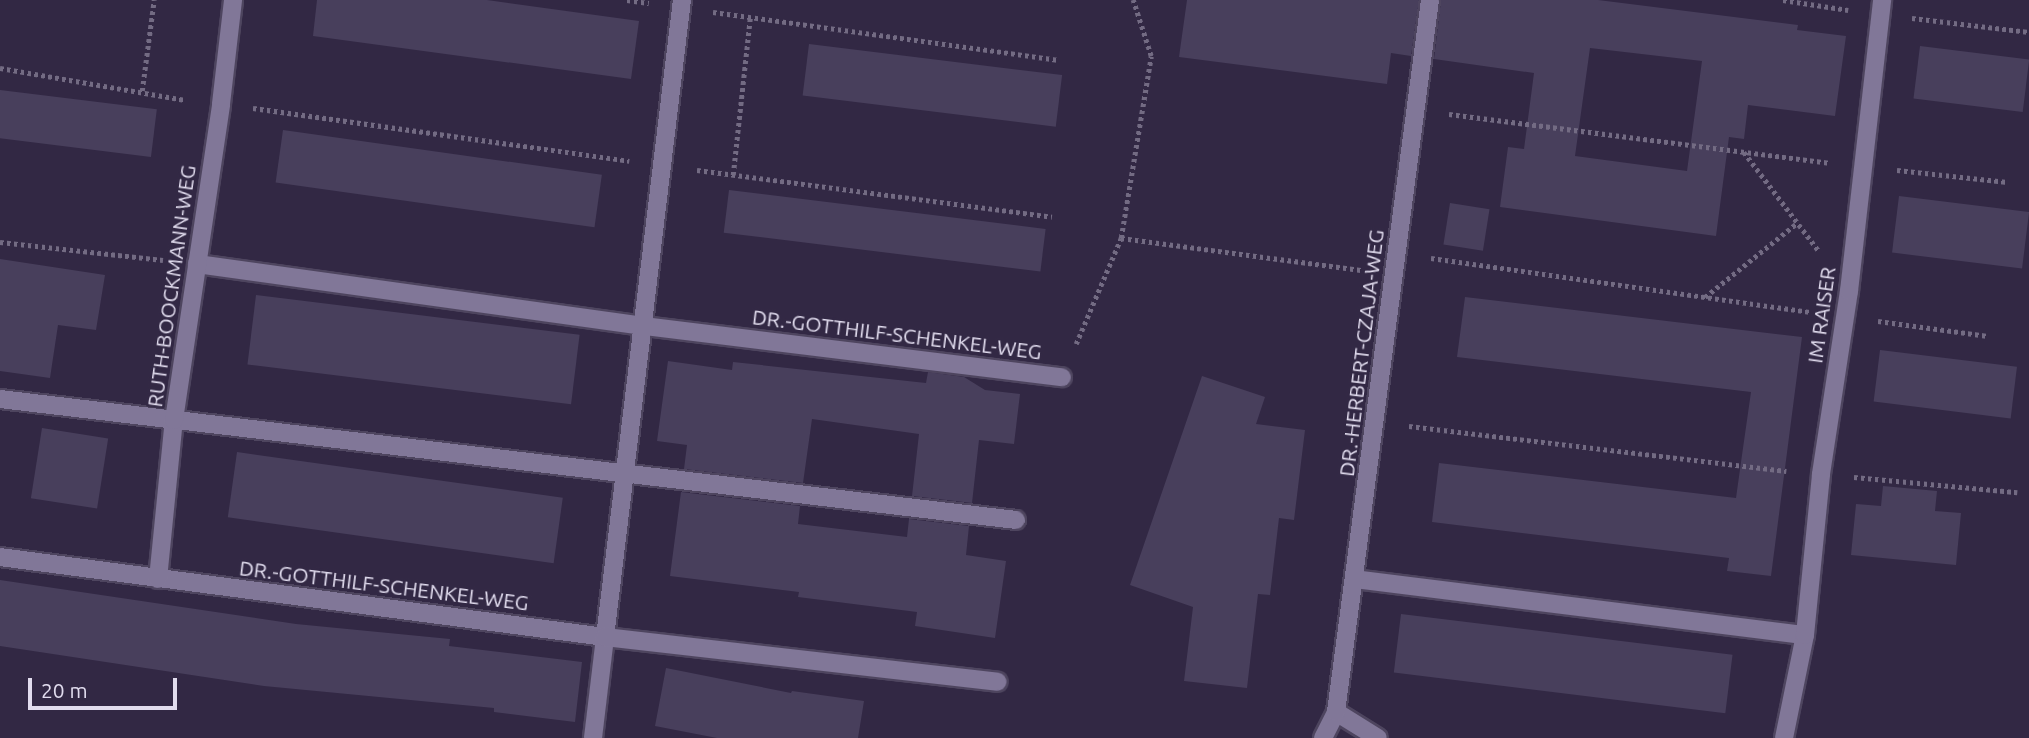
<!DOCTYPE html>
<style>
body{margin:0}
#map{position:relative;width:2029px;height:738px;overflow:hidden;background:#322844;font-family:Ubuntu,sans-serif}
div>[style]{position:absolute}
.building>*{inset:0;background:#483f5c;transform-origin:0 0}
.path>*{height:4.5px;margin-top:-2.25px;transform-origin:0;background:repeating-linear-gradient(90deg,#736b83 0 3.5px,transparent 0 7px)}
.roads{filter:drop-shadow(2px 0 #4e455f) drop-shadow(-2px 0 #4e455f) drop-shadow(0 2px #4e455f) drop-shadow(0 -2px #4e455f)}
.minor>*{height:18px;margin:-9px;padding:0 9px;transform-origin:9px;border-radius:9px;background:#817798}
span{translate:-50% -50%;white-space:nowrap;text-align:center;line-height:1.15;-webkit-text-stroke:5px #322844;paint-order:stroke}
.street-label{font-size:21px;color:#e1dcee}
.scale{position:absolute;left:28px;top:678px;width:149px;height:32px;box-sizing:border-box;border:4px solid #e1dcee;border-top:0;padding-left:9px;font-size:21px;line-height:24px;white-space:nowrap;color:#e1dcee;-webkit-text-stroke:5px #322844;paint-order:stroke}
</style>
<div id="map">
<div class="building">
<div style="clip-path:polygon(317px 0,487px 0,639px 21px,631px 79px,313px 36px)"></div>
<div style="clip-path:polygon(1187px 0,1419px 0,1411px 56px,1391px 53px,1387px 84px,1179px 57px)"></div>
<div style="clip-path:polygon(evenodd,1441px 0,1598px 0,1798px 25px,1797px 30px,1846px 36px,1835px 116px,1748px 105px,1744px 139px,1729px 137px,1716px 236px,1500px 207px,1508px 147px,1524px 149px,1534px 73px,1434px 59px,1441px 0,1590px 48px,1702px 61px,1687px 171px,1575px 156px,1590px 48px)"></div>
<div style="left:809px;top:44px;width:255px;height:52px;rotate:7deg"></div>
<div style="left:1920px;top:46px;width:110px;height:53px;rotate:7deg"></div>
<div style="left:0;top:90px;width:158px;height:48px;rotate:7deg"></div>
<div style="left:283px;top:130px;width:322px;height:53px;rotate:8deg"></div>
<div style="left:729px;top:190px;width:319px;height:43px;rotate:7deg"></div>
<div style="left:1899px;top:196px;width:131px;height:57px;rotate:7deg"></div>
<div style="left:1450px;top:203px;width:40px;height:42px;rotate:9deg"></div>
<div style="clip-path:polygon(0 259px,105px 275px,96px 330px,58px 325px,50px 378px,0 371px)"></div>
<div style="left:256px;top:295px;width:326px;height:70px;rotate:7deg"></div>
<div style="clip-path:polygon(1465px 297px,1802px 337px,1771px 576px,1727px 571px,1729px 558px,1432px 522px,1439px 463px,1736px 498px,1742px 455px,1751px 392px,1457px 357px)"></div>
<div style="left:1880px;top:350px;width:138px;height:52px;rotate:7deg"></div>
<div style="clip-path:polygon(668px 361px,732px 370px,733px 362px,926px 383px,928px 372px,964px 377px,985px 390px,1020px 394px,1014px 444px,979px 440px,972px 503px,912px 496px,919px 434px,812px 419px,803px 483px,684px 469px,687px 445px,657px 441px)"></div>
<div style="clip-path:polygon(1202px 376px,1265px 397px,1256px 424px,1305px 430px,1294px 520px,1279px 518px,1270px 595px,1258px 594px,1247px 688px,1184px 681px,1193px 607px,1130px 585px)"></div>
<div style="left:42px;top:428px;width:67px;height:71px;rotate:9deg"></div>
<div style="left:237px;top:452px;width:329px;height:66px;rotate:8deg"></div>
<div style="clip-path:polygon(1883px 486px,1937px 491px,1935px 511px,1961px 513px,1956px 565px,1851px 555px,1856px 504px,1881px 506px)"></div>
<div style="clip-path:polygon(681px 492px,800px 506px,798px 524px,907px 537px,909px 519px,969px 526px,966px 555px,1006px 561px,995px 638px,915px 626px,917px 612px,798px 597px,799px 592px,670px 576px)"></div>
<div style="clip-path:polygon(0 580px,296px 624px,450px 639px,449px 646px,582px 662px,575px 722px,494px 712px,494px 708px,264px 686px,0 646px)"></div>
<div style="left:1401px;top:614px;width:334px;height:59px;rotate:7deg"></div>
<div style="clip-path:polygon(666px 668px,791px 693px,792px 691px,864px 701px,858px 738px,717px 738px,655px 726px)"></div>
</div>
<div class="path">
<div style="left:627px;top:0;width:22px;rotate:8deg"></div>
<div style="left:1783px;top:0;width:66px;rotate:8.7deg"></div>
<div style="left:713px;top:12px;width:349px;rotate:7.9deg"></div>
<div style="left:1912px;top:18px;width:118px;rotate:6.8deg"></div>
<div style="left:0;top:68px;width:188px;rotate:9.8deg"></div>
<div style="left:142px;top:91px;width:92px;rotate:-82.5deg"></div>
<div style="left:253px;top:108px;width:380px;rotate:8deg"></div>
<div style="left:1449px;top:114px;width:383px;rotate:7.3deg"></div>
<div style="left:1744px;top:152px;width:124px;rotate:52.9deg"></div>
<div style="left:697px;top:170px;width:358px;rotate:7.5deg"></div>
<div style="left:1897px;top:170px;width:111px;rotate:6.2deg"></div>
<div style="left:733px;top:175px;width:158px;rotate:-83.8deg"></div>
<div style="left:1121px;top:238px;width:184px;rotate:-80.6deg"></div>
<div style="left:1151px;top:56px;width:59px;rotate:-107.8deg"></div>
<div style="left:0;top:242px;width:164px;rotate:6.3deg"></div>
<div style="left:1431px;top:258px;width:384px;rotate:8.1deg"></div>
<div style="left:1705px;top:297px;width:118px;rotate:-38.8deg"></div>
<div style="left:1878px;top:321px;width:111px;rotate:7.8deg"></div>
<div style="left:1076px;top:344px;width:115px;rotate:-67deg"></div>
<div style="left:1121px;top:238px;width:242px;rotate:7.6deg"></div>
<div style="left:1409px;top:426px;width:380px;rotate:6.8deg"></div>
<div style="left:1854px;top:477px;width:164px;rotate:5.3deg"></div>
</div>
<div class="roads">
<div class="minor">
<div style="left:197px;top:264px;width:451px;rotate:7.9deg"></div>
<div style="left:644px;top:326px;width:421px;rotate:7deg"></div>
<div style="left:0;top:399px;width:1023px;rotate:6.79deg"></div>
<div style="left:0;top:557px;width:610px;rotate:7.53deg"></div>
<div style="left:605px;top:637px;width:642px;rotate:-83.11deg"></div>
<div style="left:158px;top:579px;width:160px;rotate:-84.3deg"></div>
<div style="left:174px;top:420px;width:319px;rotate:-81.5deg"></div>
<div style="left:221px;top:104px;width:105px;rotate:-83.4deg"></div>
<div style="left:1354px;top:579px;width:454px;rotate:7.1deg"></div>
<div style="left:1336px;top:712px;width:49px;rotate:31.8deg"></div>
<div style="left:593px;top:738px;width:102px;rotate:-83.2deg"></div>
<div style="left:605px;top:637px;width:395px;rotate:6.5deg"></div>
<div style="left:1323px;top:738px;width:29px;rotate:-63deg"></div>
<div style="left:1336px;top:712px;width:718px;rotate:-82.48deg"></div>
<div style="left:1784px;top:738px;width:105px;rotate:-78.5deg"></div>
<div style="left:1805px;top:635px;width:162px;rotate:-84.3deg"></div>
<div style="left:1821px;top:474px;width:185px;rotate:-81.3deg"></div>
<div style="left:1849px;top:291px;width:293px;rotate:-83.5deg"></div>
</div>
</div>
<div class="street-label">
<span style="left:171px;top:286px;rotate:-82deg">RUTH-BOOCKMANN-WEG</span>
<span style="left:1821px;top:315px;rotate:-82deg">IM RAISER</span>
<span style="left:897px;top:334px;rotate:7deg">DR.-GOTTHILF-SCHENKEL-WEG</span>
<span style="left:1361px;top:353px;rotate:-83deg">DR.-HERBERT-CZAJA-WEG</span>
<span style="left:384px;top:585px;rotate:7deg">DR.-GOTTHILF-SCHENKEL-WEG</span>
</div>
<div class="scale">20 m</div>
</div>
